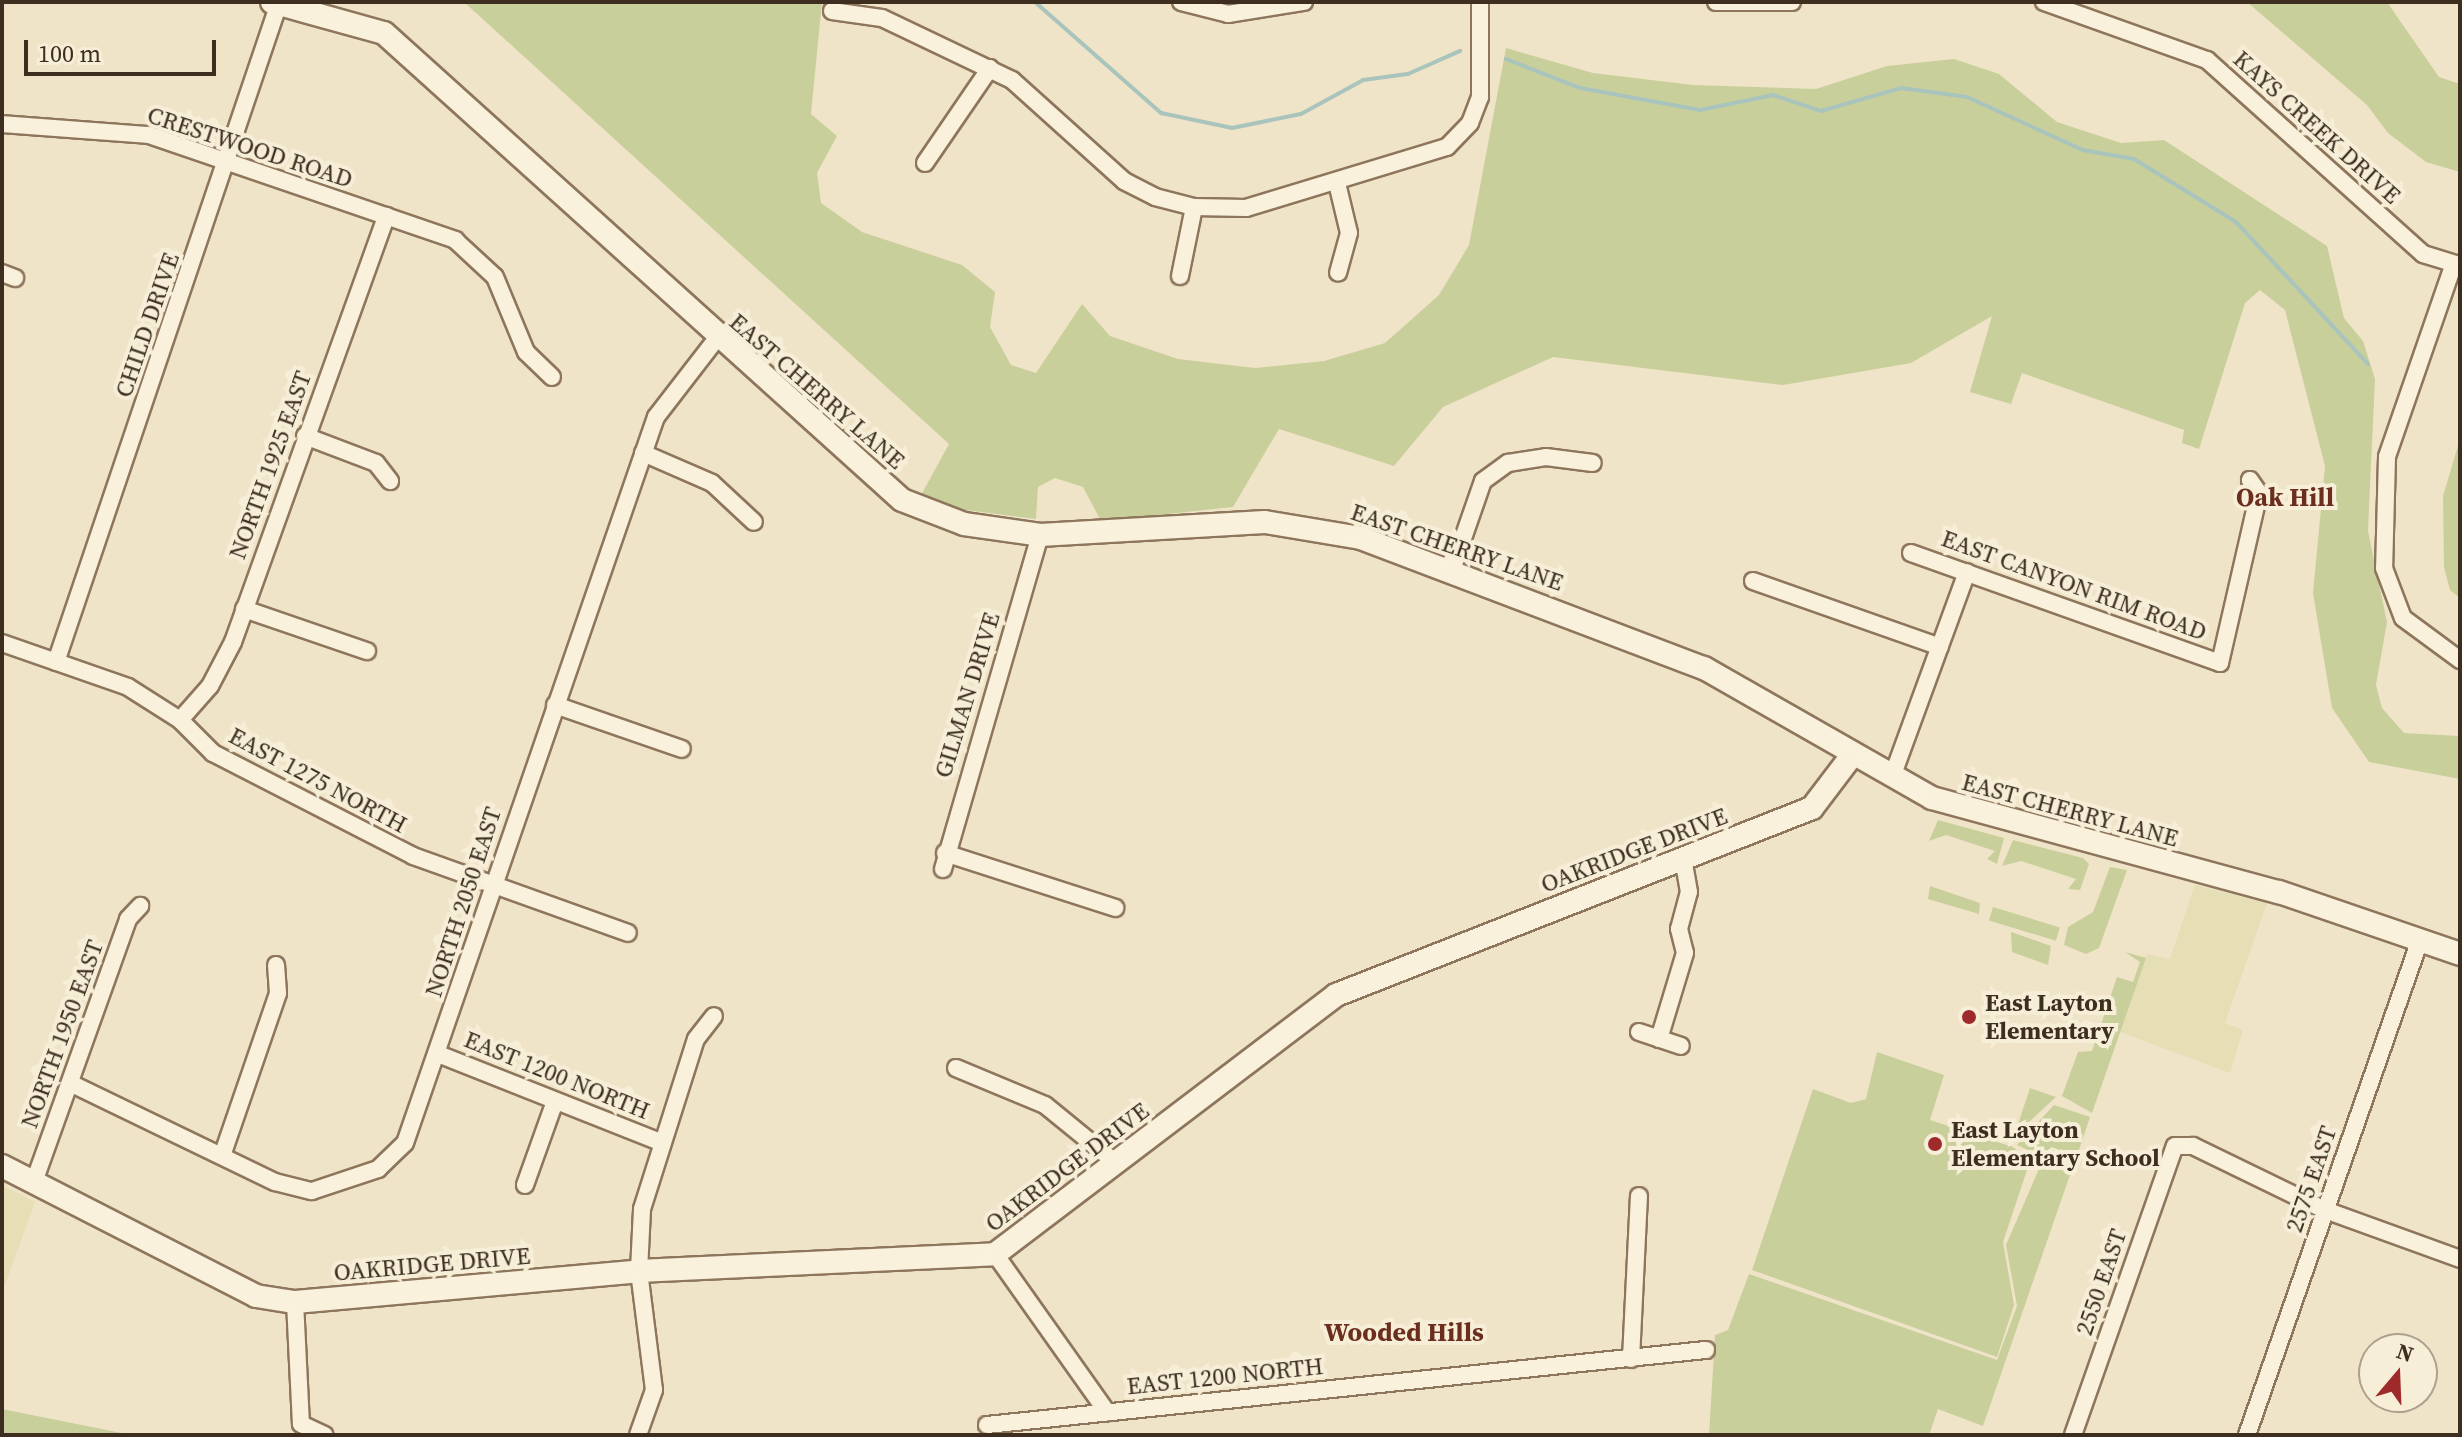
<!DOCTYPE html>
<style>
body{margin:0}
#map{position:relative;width:2462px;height:1437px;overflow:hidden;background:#f0e4c8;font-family:"Source Serif 4",serif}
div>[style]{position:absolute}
.farmland>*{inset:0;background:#e6deb5}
.green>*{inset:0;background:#c9cf9b;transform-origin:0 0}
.stream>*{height:4px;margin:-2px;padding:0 2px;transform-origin:2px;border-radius:2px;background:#a9c4bc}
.roads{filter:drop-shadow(2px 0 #8d765c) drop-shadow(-2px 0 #8d765c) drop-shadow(0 2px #8d765c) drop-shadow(0 -2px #8d765c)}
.street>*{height:16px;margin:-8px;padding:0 8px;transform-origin:8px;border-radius:8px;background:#faf1dc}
.secondary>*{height:22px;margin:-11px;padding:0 11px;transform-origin:11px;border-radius:11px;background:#faf1dc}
.dots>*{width:22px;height:22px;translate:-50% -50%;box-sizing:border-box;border:4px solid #f7eed8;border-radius:50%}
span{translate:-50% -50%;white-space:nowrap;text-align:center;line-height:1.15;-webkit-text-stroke:8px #f7eed8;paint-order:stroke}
.street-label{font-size:24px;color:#3d2e20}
.poi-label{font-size:24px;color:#3d2e20;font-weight:700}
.left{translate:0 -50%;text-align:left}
.neighbourhood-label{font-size:26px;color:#6b2e1e;font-weight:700}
.frame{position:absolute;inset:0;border:4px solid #3d2e20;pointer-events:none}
.north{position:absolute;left:2358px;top:1333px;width:80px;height:80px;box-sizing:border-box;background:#f7eed8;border:2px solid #ada18e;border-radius:50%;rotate:19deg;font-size:22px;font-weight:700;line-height:32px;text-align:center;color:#3d2e20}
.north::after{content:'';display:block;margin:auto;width:28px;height:36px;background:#9e2a2b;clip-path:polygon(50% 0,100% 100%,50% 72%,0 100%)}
.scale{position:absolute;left:24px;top:40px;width:192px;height:36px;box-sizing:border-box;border:4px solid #3d2e20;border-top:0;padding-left:10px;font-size:24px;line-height:28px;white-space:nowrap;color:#3d2e20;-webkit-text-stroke:6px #f7eed8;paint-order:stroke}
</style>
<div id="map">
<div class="farmland">
<div style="clip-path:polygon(2195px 885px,2267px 903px,2225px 1023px,2243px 1030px,2230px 1073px,2120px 1032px,2147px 954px,2170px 959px)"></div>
<div style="clip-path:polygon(2px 1185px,35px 1202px,2px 1293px)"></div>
</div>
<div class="green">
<div style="clip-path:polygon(464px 2px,822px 2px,811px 114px,837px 136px,817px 173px,821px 203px,862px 232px,962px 265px,995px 292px,990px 327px,1011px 365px,1036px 373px,1082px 304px,1110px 336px,1178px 359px,1255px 368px,1324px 361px,1385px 343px,1439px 295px,1469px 245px,1506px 48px,1593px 73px,1693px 85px,1816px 89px,1887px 66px,1954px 59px,1999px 74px,2057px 122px,2121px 143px,2164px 140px,2327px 246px,2344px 318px,2363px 341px,2375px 379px,2368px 531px,2387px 622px,2376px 685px,2382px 708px,2404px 733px,2460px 736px,2460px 779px,2369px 762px,2332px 708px,2313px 593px,2325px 466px,2285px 310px,2260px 290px,2245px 303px,2199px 449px,2182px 443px,2184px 430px,2022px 373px,2011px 404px,1970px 392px,1992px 316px,1911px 363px,1783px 385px,1553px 357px,1443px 407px,1394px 466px,1279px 429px,1233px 507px,1101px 521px,1083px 487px,1055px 478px,1038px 487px,1036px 519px,958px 509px,920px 497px,949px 444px)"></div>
<div style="clip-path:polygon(2247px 2px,2387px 2px,2439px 77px,2460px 84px,2460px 172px,2426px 162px,2388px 133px,2367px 105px)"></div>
<div style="clip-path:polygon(2460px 439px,2460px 598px,2450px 590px,2444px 567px,2443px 496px)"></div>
<div style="clip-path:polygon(1938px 820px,2004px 838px,1997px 864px,1987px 859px,1995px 851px,1946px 835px,1929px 841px)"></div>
<div style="clip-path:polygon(2013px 840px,2083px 858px,2089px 864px,2080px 890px,2068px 889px,2076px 879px,2021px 861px,2002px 866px)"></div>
<div style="clip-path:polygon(2110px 867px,2127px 870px,2099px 948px,2086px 954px,2064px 945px,2068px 927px,2093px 912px)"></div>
<div style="clip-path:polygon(1930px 886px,1980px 903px,1979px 914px,1928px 899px)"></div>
<div style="left:1993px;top:907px;width:70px;height:14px;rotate:17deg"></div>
<div style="clip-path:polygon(2011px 932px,2051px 946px,2048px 965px,2012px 952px)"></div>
<div style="clip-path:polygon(2125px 952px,2146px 958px,2092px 1113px,2062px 1096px,2078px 1052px,2092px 1051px,2117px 977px,2133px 982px,2140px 962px)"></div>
<div style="clip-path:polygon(1877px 1052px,1944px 1075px,1930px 1120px,2013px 1147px,2030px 1161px,2003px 1242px,2014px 1305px,1997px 1357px,1752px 1270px,1813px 1089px,1851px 1103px,1866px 1099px)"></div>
<div style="clip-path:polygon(2030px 1088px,2056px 1097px,2014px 1136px)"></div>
<div style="clip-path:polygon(2054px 1105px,2090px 1117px,2072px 1171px,2017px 1145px)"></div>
<div style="clip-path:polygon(2042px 1162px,2071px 1172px,1983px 1426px,1938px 1409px,1929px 1435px,1709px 1435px,1715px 1335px,1728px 1330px,1749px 1274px,1997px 1360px,2017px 1306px,2006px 1245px)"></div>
<div style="clip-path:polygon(2px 1409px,132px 1435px,2px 1435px)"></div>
</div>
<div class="stream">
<div style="left:1035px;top:2px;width:168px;rotate:41.4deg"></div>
<div style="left:1161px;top:113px;width:73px;rotate:11.9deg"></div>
<div style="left:1232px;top:128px;width:70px;rotate:-11.5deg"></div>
<div style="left:1301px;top:114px;width:71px;rotate:-28.7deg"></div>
<div style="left:1363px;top:80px;width:45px;rotate:-7.6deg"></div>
<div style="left:1408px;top:74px;width:57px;rotate:-23.9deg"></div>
<div style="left:1506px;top:59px;width:79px;rotate:21.4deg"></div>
<div style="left:1580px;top:88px;width:122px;rotate:10.4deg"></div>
<div style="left:1700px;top:110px;width:75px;rotate:-11.6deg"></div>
<div style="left:1773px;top:95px;width:51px;rotate:18.4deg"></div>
<div style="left:1821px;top:111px;width:83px;rotate:-16deg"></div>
<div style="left:1901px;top:88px;width:67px;rotate:7.8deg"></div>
<div style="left:1967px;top:97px;width:128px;rotate:24.6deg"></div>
<div style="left:2083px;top:150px;width:52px;rotate:10deg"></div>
<div style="left:2134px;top:159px;width:120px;rotate:31.7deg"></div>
<div style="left:2236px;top:222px;width:194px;rotate:47.1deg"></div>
</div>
<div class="roads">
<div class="street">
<div style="left:1181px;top:2px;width:49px;rotate:14.3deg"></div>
<div style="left:1228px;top:14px;width:77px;rotate:-9deg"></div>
<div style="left:1716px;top:2px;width:76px"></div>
<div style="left:2044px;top:2px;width:173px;rotate:19.6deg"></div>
<div style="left:2207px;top:60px;width:290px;rotate:41.9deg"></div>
<div style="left:2423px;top:254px;width:39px;rotate:17deg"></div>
<div style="left:832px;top:11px;width:50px;rotate:8deg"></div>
<div style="left:882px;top:18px;width:144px;rotate:25.5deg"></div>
<div style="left:1012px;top:80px;width:151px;rotate:42deg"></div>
<div style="left:1124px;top:181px;width:35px;rotate:27deg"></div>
<div style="left:1155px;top:197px;width:40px;rotate:14.4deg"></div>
<div style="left:1194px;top:207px;width:52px;rotate:1.1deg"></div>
<div style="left:1246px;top:208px;width:210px;rotate:-16.9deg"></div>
<div style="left:1447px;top:147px;width:33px;rotate:-46deg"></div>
<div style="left:1470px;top:123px;width:28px;rotate:-69deg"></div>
<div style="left:1480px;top:97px;width:95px;rotate:-90deg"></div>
<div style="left:2px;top:124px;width:147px;rotate:4.3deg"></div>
<div style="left:149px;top:135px;width:324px;rotate:18.9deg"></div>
<div style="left:455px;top:240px;width:54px;rotate:42.8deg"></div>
<div style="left:495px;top:277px;width:81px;rotate:67.5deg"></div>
<div style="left:526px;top:352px;width:36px;rotate:44deg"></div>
<div style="left:925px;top:163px;width:115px;rotate:-55.6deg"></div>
<div style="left:1337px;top:183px;width:51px;rotate:76.5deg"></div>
<div style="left:1349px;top:233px;width:41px;rotate:105.4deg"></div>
<div style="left:2453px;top:266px;width:202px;rotate:109.1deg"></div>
<div style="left:2387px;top:457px;width:111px;rotate:91.5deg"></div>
<div style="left:2384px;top:568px;width:53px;rotate:69.2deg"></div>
<div style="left:2403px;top:618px;width:71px;rotate:36.4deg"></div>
<div style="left:2px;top:273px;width:14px;rotate:21deg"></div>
<div style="left:1180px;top:276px;width:70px;rotate:-78.5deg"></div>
<div style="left:305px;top:436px;width:76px;rotate:20.8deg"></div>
<div style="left:376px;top:463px;width:23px;rotate:52deg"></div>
<div style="left:643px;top:453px;width:75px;rotate:23.5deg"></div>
<div style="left:712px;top:483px;width:57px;rotate:42.9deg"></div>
<div style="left:1911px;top:553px;width:328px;rotate:19.6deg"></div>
<div style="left:2220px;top:663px;width:174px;rotate:-77.1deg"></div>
<div style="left:2259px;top:493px;width:16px;rotate:-125deg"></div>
<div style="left:1452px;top:570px;width:94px;rotate:-70.8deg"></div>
<div style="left:1483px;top:481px;width:31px;rotate:-36deg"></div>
<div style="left:1508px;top:463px;width:38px;rotate:-9deg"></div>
<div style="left:1546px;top:457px;width:47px;rotate:7.3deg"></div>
<div style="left:1753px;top:581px;width:198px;rotate:19.4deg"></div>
<div style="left:244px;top:609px;width:130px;rotate:18.9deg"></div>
<div style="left:2px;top:643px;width:133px;rotate:19.2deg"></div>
<div style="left:128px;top:687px;width:62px;rotate:32.4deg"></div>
<div style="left:180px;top:720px;width:47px;rotate:45deg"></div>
<div style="left:213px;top:753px;width:225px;rotate:27.2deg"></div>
<div style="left:413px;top:856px;width:228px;rotate:19.7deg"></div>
<div style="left:56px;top:662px;width:696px;rotate:-71.3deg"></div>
<div style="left:555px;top:705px;width:134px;rotate:19.1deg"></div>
<div style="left:180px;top:720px;width:45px;rotate:-48.6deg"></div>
<div style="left:210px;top:686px;width:50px;rotate:-62.4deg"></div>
<div style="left:233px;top:642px;width:453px;rotate:-70.2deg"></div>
<div style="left:1892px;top:777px;width:218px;rotate:-69.9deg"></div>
<div style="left:945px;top:853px;width:179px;rotate:17.9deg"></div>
<div style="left:943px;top:869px;width:348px;rotate:-73.8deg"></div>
<div style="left:1639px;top:1032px;width:44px;rotate:18.4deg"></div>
<div style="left:1659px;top:1039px;width:90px;rotate:-73.2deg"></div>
<div style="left:1685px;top:953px;width:25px;rotate:-104deg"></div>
<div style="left:1679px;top:929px;width:38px;rotate:-75deg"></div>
<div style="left:1689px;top:892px;width:35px;rotate:-100deg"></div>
<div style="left:438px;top:1054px;width:237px;rotate:21.6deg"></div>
<div style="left:956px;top:1068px;width:96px;rotate:22.6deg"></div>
<div style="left:1045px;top:1105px;width:92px;rotate:39.2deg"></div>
<div style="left:70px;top:1083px;width:228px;rotate:25.8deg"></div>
<div style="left:275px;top:1182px;width:38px;rotate:14deg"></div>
<div style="left:312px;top:1191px;width:70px;rotate:-18.4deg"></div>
<div style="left:378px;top:1169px;width:37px;rotate:-44deg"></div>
<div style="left:405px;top:1143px;width:768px;rotate:-70.93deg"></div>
<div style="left:656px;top:417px;width:100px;rotate:-52.3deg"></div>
<div style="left:222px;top:1156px;width:172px;rotate:-71deg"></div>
<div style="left:278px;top:993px;width:28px;rotate:-94deg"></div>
<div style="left:34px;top:1182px;width:279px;rotate:-70.3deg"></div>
<div style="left:128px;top:919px;width:18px;rotate:-47deg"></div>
<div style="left:525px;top:1185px;width:89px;rotate:-70.3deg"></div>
<div style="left:995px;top:1254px;width:194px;rotate:54.7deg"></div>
<div style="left:295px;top:1302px;width:122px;rotate:87.2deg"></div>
<div style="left:301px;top:1424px;width:26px;rotate:25deg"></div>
<div style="left:1631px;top:1359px;width:163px;rotate:-87.2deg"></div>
<div style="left:987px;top:1425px;width:723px;rotate:-5.96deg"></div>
<div style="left:638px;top:1435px;width:48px;rotate:-70.4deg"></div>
<div style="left:654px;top:1390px;width:120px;rotate:-97.2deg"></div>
<div style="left:639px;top:1271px;width:62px;rotate:-87.2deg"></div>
<div style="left:642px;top:1209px;width:178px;rotate:-72.4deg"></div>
<div style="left:696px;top:1039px;width:29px;rotate:-52deg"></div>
<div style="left:2073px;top:1435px;width:306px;rotate:-70.6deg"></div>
<div style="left:2175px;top:1146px;width:18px"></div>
<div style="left:2193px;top:1146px;width:147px;rotate:25.9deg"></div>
<div style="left:2325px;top:1210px;width:144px;rotate:19.9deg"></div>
<div style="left:2247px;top:1435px;width:524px;rotate:-70.74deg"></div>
</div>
<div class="secondary">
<div style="left:272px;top:2px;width:116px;rotate:15.5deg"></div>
<div style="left:384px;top:33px;width:697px;rotate:42.04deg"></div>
<div style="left:902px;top:500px;width:66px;rotate:21.2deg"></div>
<div style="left:964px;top:524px;width:77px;rotate:8.2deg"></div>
<div style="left:1040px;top:535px;width:225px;rotate:-3.3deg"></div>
<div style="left:1265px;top:522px;width:97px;rotate:9.5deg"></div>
<div style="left:1361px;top:538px;width:367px;rotate:20.8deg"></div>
<div style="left:1704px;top:668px;width:262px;rotate:29.7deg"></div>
<div style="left:1932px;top:798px;width:360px;rotate:15.2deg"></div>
<div style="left:2279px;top:892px;width:191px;rotate:18.9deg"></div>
<div style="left:2px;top:1166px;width:285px;rotate:27.1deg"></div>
<div style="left:256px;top:1296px;width:39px;rotate:9deg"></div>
<div style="left:295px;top:1302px;width:345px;rotate:-5.1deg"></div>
<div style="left:639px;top:1271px;width:356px;rotate:-2.7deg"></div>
<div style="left:995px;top:1254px;width:428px;rotate:-37.2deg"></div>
<div style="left:1336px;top:995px;width:511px;rotate:-21.45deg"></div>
<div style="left:1812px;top:808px;width:68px;rotate:-52.8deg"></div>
</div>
</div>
<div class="dots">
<div style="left:1969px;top:1017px;background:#9e2a2b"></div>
<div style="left:1935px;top:1144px;background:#9e2a2b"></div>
</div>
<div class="street-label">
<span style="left:2317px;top:127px;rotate:42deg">KAYS CREEK DRIVE</span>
<span style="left:250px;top:147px;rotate:18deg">CRESTWOOD ROAD</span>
<span style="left:147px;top:325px;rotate:-71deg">CHILD DRIVE</span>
<span style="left:817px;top:391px;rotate:41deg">EAST CHERRY LANE</span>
<span style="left:270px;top:465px;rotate:-70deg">NORTH 1925 EAST</span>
<span style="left:1457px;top:547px;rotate:19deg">EAST CHERRY LANE</span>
<span style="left:2074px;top:585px;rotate:20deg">EAST CANYON RIM ROAD</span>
<span style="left:967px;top:695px;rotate:-73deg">GILMAN DRIVE</span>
<span style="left:318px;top:780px;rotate:28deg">EAST 1275 NORTH</span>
<span style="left:2070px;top:810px;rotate:15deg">EAST CHERRY LANE</span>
<span style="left:1634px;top:850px;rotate:-21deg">OAKRIDGE DRIVE</span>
<span style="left:463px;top:902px;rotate:-72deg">NORTH 2050 EAST</span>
<span style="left:62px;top:1034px;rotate:-70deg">NORTH 1950 EAST</span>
<span style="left:557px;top:1075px;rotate:22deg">EAST 1200 NORTH</span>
<span style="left:1067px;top:1167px;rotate:-37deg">OAKRIDGE DRIVE</span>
<span style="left:2311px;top:1179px;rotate:-71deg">2575 EAST</span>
<span style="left:432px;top:1264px;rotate:-5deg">OAKRIDGE DRIVE</span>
<span style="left:2101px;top:1282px;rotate:-71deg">2550 EAST</span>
<span style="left:1225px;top:1376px;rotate:-6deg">EAST 1200 NORTH</span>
</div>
<div class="poi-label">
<span class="left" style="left:1985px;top:1017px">East Layton<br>Elementary</span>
<span class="left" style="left:1951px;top:1144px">East Layton<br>Elementary School</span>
</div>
<div class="neighbourhood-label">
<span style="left:2285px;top:498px">Oak Hill</span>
<span style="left:1404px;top:1333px">Wooded Hills</span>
</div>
<div class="frame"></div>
<div class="north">N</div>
<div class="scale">100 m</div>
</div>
